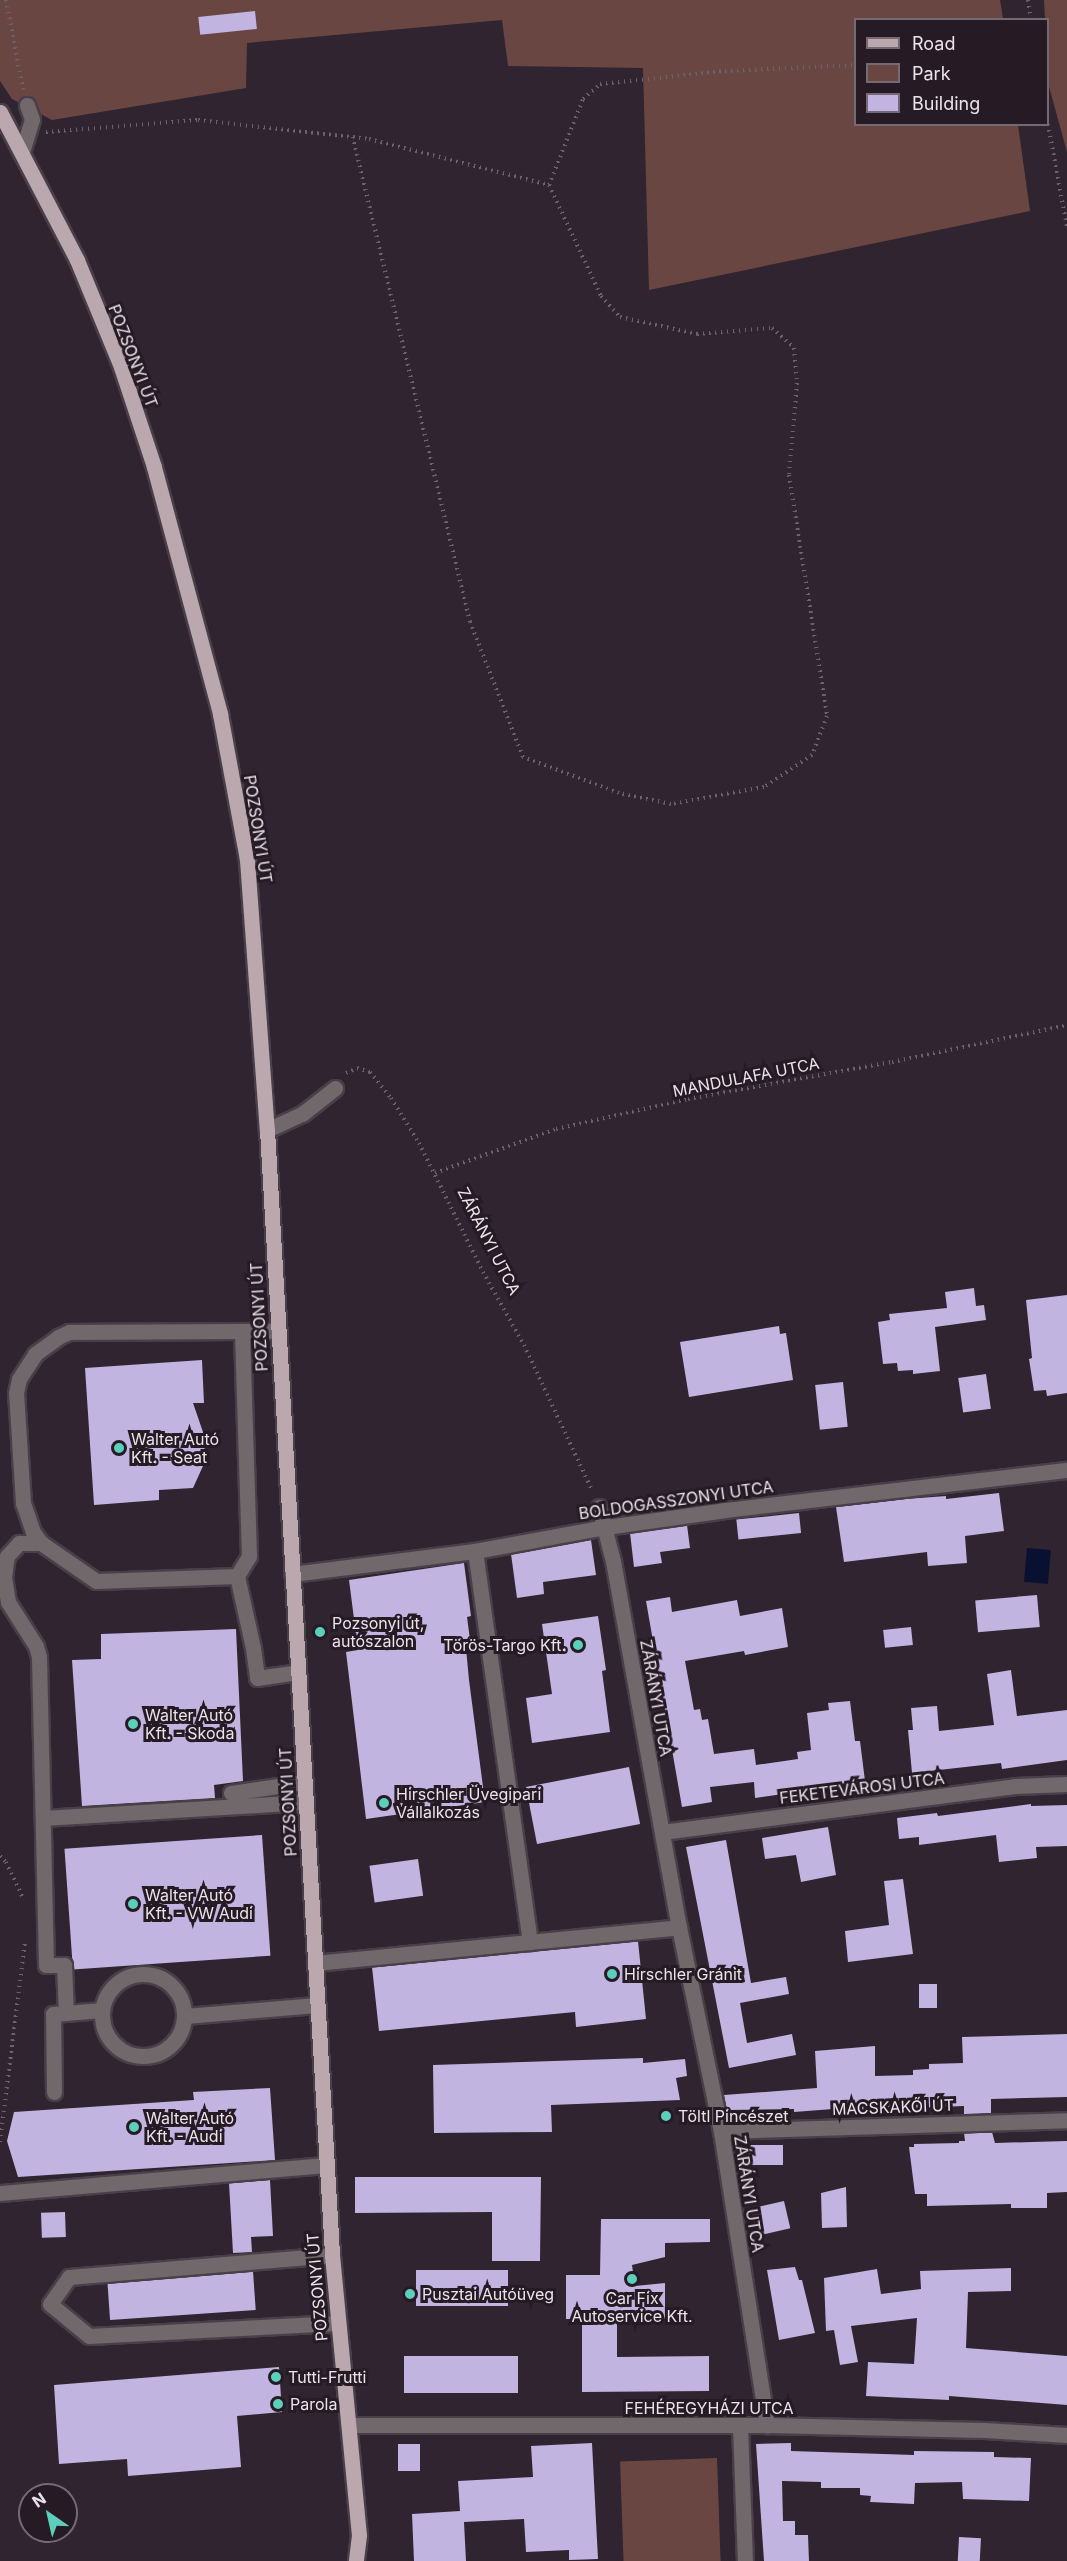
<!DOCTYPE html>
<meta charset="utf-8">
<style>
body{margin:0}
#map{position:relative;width:1067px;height:2561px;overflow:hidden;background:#2f242f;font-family:Inter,sans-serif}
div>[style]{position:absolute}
.green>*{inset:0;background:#6a4643;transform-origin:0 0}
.water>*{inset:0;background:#081131;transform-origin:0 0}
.building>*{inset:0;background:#c1b4e1;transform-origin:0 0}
.path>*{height:4px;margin-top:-2px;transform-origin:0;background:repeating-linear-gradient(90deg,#6c626b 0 1.5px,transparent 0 6px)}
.roads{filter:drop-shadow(2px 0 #493f49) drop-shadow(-2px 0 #493f49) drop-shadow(0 2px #493f49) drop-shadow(0 -2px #493f49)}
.minor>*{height:15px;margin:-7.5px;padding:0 7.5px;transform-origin:7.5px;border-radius:7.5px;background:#71686b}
.minor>.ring{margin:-7.5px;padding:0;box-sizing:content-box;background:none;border:15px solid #71686b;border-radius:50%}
.major>*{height:15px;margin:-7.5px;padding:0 7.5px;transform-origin:7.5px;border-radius:7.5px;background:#baa8ae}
.dots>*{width:16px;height:16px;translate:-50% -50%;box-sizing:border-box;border:3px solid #261a25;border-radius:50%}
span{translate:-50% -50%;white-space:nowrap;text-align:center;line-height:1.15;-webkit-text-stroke:6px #261a25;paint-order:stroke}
.street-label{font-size:16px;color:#ebe3ea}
.poi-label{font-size:16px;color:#ebe3ea}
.left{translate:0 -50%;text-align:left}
.right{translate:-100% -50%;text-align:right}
.legend{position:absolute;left:854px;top:18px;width:195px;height:108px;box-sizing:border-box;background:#261a25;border:2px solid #756a74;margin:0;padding:8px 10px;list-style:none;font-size:18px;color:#ebe3ea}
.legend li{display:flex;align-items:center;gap:12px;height:30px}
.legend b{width:30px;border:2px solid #756a74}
.north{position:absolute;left:18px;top:2483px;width:60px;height:60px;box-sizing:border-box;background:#261a25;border:2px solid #756a74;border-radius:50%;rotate:326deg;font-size:16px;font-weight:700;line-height:24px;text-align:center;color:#ebe3ea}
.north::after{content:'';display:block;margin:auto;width:21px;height:27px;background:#5ccebb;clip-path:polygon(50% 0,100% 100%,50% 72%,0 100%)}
</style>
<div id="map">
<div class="green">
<div style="clip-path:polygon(0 0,1000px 0,1003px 19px,856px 20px,856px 124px,1018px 125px,1030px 211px,649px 290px,643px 68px,508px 66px,502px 20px,247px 43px,246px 88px,52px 120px,12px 99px,0 81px)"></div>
<div style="clip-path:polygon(1044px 0,1067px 0,1067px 152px,1048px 83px,1048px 20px,1045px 19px)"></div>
<div style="left:717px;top:2458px;width:103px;height:97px;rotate:88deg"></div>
</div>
<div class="water">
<div style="left:1027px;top:1548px;width:24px;height:34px;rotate:5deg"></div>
</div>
<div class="building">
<div style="left:255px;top:11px;width:18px;height:57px;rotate:84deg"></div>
<div style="clip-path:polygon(974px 1288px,976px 1306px,984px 1305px,986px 1320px,935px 1327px,940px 1371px,913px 1374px,913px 1370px,898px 1371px,897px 1363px,883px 1364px,878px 1322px,890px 1320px,889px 1314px,947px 1308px,945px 1292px)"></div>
<div style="clip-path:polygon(1067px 1295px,1067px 1393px,1047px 1396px,1046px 1390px,1034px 1391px,1029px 1359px,1032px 1358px,1026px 1300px)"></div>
<div style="clip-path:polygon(779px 1326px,780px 1334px,786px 1333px,793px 1380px,689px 1397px,680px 1342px)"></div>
<div style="clip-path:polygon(202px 1360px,204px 1403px,193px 1403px,203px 1432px,205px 1454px,203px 1466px,193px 1488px,159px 1490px,159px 1500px,94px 1505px,85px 1368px)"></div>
<div style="left:986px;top:1374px;width:35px;height:28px;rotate:82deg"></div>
<div style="left:843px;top:1382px;width:45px;height:28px;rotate:84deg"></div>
<div style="clip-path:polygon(999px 1493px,1004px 1531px,965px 1536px,967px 1563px,928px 1566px,927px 1552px,844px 1562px,836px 1507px,906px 1499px,946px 1496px,946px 1499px)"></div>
<div style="left:799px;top:1513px;width:20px;height:63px;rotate:84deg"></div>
<div style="clip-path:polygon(687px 1525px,690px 1548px,660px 1552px,662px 1563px,634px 1567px,630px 1533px)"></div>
<div style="clip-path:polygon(591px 1540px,596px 1575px,543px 1582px,544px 1594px,517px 1598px,511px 1554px)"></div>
<div style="clip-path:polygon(464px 1563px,471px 1616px,467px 1617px,471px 1647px,466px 1648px,469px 1680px,485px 1802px,366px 1819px,346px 1652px,358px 1650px,349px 1580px)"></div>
<div style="left:1037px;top:1595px;width:32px;height:62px;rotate:85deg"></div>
<div style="clip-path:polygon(670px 1597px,672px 1612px,737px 1600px,740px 1616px,782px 1608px,788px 1647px,745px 1655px,744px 1651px,685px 1661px,694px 1710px,700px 1709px,702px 1720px,708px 1719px,714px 1754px,754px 1749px,756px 1765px,798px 1759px,797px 1752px,811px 1750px,807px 1713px,829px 1710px,828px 1703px,850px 1701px,855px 1741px,860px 1741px,865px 1781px,783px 1791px,783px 1794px,755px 1798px,754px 1782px,710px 1787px,712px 1802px,682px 1807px,646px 1601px)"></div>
<div style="clip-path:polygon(598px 1616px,606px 1670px,602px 1671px,610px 1732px,532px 1743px,526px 1698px,552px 1694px,542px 1624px)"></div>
<div style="left:911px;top:1627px;width:18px;height:28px;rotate:84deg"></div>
<div style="clip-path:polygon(236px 1629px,243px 1781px,214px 1785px,215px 1798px,82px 1806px,72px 1660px,101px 1659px,101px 1634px)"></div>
<div style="clip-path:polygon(1011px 1670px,1017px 1716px,1067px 1710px,1067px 1760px,1002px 1769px,1001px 1763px,912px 1773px,908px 1730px,913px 1730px,911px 1708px,937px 1706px,939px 1731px,994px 1725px,987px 1674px)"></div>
<div style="left:629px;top:1767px;width:58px;height:105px;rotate:79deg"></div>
<div style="clip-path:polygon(1031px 1804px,1031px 1806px,1067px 1805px,1067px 1846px,1036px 1847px,1037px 1858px,999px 1862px,996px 1835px,919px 1845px,919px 1837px,899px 1839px,897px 1818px,937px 1813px,938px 1816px)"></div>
<div style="clip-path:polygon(828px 1827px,836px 1875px,801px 1882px,796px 1855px,765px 1859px,762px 1838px)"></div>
<div style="left:262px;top:1835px;width:121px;height:198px;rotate:86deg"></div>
<div style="clip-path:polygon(726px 1840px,751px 1983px,786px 1977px,789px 1994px,740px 2003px,747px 2043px,792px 2034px,796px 2055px,729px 2068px,686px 1847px)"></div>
<div style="left:418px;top:1859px;width:37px;height:49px;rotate:82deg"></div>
<div style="clip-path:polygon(903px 1879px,913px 1954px,848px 1962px,845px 1931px,889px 1925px,884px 1881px)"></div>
<div style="clip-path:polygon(638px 1941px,646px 2019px,576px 2027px,575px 2012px,379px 2031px,372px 1967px)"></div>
<div style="left:919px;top:1984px;width:18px;height:24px"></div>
<div style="clip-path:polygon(1067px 2034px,1067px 2097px,991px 2099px,991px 2113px,964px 2114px,964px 2106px,859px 2110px,859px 2107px,794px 2112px,794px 2109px,727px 2110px,724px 2095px,817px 2088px,815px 2051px,875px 2046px,875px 2076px,913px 2075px,913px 2070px,929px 2069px,929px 2064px,963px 2063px,962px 2037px)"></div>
<div style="clip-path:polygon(643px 2058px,643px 2063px,685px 2059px,687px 2076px,676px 2078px,680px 2100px,551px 2105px,552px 2132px,434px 2133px,433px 2065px)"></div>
<div style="clip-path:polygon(270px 2088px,275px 2160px,18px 2177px,7px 2141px,14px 2112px,194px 2100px,193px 2092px)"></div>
<div style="clip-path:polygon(992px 2132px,995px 2143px,1067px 2141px,1067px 2192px,1047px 2193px,1047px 2208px,1011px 2208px,1011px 2204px,927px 2206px,927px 2194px,915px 2194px,909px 2147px,914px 2147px,914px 2144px,959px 2143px,959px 2141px,965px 2141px,964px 2133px)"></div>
<div style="left:783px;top:2145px;width:20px;height:40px;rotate:90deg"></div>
<div style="clip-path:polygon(355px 2177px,541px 2177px,540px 2261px,492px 2261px,492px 2212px,355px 2213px)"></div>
<div style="clip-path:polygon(270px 2180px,273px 2236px,251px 2237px,252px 2252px,233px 2253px,229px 2183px)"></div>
<div style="clip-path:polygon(846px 2187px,847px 2227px,822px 2228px,821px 2193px)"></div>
<div style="left:784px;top:2201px;width:28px;height:34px;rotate:77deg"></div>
<div style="left:65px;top:2212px;width:25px;height:24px;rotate:88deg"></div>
<div style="clip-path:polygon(601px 2219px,710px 2219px,710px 2242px,665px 2243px,665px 2257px,632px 2265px,635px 2286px,665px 2283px,665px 2319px,617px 2319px,617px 2357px,709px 2356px,709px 2391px,582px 2392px,582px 2319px,566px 2319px,566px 2275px,600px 2275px)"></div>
<div style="clip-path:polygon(795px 2267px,799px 2280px,802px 2280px,815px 2333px,779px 2340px,767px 2270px)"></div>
<div style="clip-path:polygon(1011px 2268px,1011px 2291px,968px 2292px,966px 2348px,1067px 2356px,1067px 2405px,949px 2396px,949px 2400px,866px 2396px,868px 2362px,914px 2364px,917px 2318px,851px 2326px,858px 2362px,840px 2365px,834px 2330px,826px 2331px,824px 2278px,877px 2269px,881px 2294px,921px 2289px,920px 2271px)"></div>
<div style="left:416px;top:2270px;width:92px;height:36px"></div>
<div style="left:253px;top:2271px;width:39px;height:146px;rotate:86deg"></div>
<div style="left:404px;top:2356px;width:114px;height:37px"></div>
<div style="clip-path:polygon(279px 2367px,282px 2412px,237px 2416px,241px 2467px,128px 2476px,127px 2459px,59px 2464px,54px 2385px)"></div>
<div style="clip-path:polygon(592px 2443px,598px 2559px,569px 2560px,569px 2550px,526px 2552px,524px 2519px,464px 2522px,466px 2561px,414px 2561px,412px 2514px,460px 2511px,458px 2481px,533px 2477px,531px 2446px)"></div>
<div style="clip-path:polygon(791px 2443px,791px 2451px,914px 2455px,914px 2451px,994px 2452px,994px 2457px,1031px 2458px,1029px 2501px,963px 2499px,962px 2482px,915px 2483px,914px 2504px,870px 2502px,871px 2496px,860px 2495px,860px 2488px,821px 2488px,821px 2482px,782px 2481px,783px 2521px,795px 2521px,795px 2535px,808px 2535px,809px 2561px,764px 2561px,756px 2444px)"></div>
<div style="left:398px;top:2444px;width:22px;height:27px"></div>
<div style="left:959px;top:2537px;width:22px;height:24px;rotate:3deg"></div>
</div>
<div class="path">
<div style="left:6px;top:0;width:91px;rotate:79.2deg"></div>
<div style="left:1028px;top:0;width:20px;rotate:81deg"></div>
<div style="left:1048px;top:124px;width:106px;rotate:79.6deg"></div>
<div style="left:46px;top:132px;width:152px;rotate:-4.5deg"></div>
<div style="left:198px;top:120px;width:156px;rotate:6.3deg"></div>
<div style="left:353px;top:137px;width:16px;rotate:7deg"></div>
<div style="left:369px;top:139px;width:186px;rotate:14.3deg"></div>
<div style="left:549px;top:185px;width:123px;rotate:64.9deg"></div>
<div style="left:601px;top:296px;width:28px;rotate:48deg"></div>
<div style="left:620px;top:317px;width:79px;rotate:12.4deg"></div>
<div style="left:697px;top:334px;width:75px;rotate:-4.6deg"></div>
<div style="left:772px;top:328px;width:30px;rotate:42deg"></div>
<div style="left:794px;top:348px;width:35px;rotate:85deg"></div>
<div style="left:797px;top:383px;width:92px;rotate:95deg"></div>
<div style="left:789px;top:475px;width:244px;rotate:81deg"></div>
<div style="left:827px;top:716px;width:42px;rotate:111deg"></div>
<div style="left:812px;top:755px;width:58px;rotate:146.3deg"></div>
<div style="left:764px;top:787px;width:95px;rotate:169.6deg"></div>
<div style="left:671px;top:804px;width:53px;rotate:-168.1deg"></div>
<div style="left:619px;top:793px;width:103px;rotate:-159.4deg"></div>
<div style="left:523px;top:757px;width:145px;rotate:-111.4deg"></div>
<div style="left:470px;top:622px;width:499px;rotate:-103.6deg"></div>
<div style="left:549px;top:185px;width:92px;rotate:-68.4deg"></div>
<div style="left:583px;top:99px;width:23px;rotate:-41deg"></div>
<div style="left:600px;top:84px;width:126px;rotate:-5.9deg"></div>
<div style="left:725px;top:71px;width:131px;rotate:-2.6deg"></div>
<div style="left:346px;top:1073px;width:12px;rotate:-24deg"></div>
<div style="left:357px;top:1068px;width:14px;rotate:17deg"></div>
<div style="left:370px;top:1072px;width:33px;rotate:51deg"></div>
<div style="left:391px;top:1098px;width:53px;rotate:58.1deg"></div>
<div style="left:419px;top:1143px;width:144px;rotate:63.6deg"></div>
<div style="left:483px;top:1272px;width:84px;rotate:60.7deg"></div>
<div style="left:524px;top:1345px;width:162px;rotate:64.9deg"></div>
<div style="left:435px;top:1173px;width:129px;rotate:-20deg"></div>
<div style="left:556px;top:1129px;width:135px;rotate:-12.8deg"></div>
<div style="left:688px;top:1099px;width:207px;rotate:-10.3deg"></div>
<div style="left:892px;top:1062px;width:179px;rotate:-11.9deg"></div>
<div style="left:0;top:1856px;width:8px;rotate:45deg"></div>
<div style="left:6px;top:1862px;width:42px;rotate:64.7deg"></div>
<div style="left:0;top:2142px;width:202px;rotate:-82.9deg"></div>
</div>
<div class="roads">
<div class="minor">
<div style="left:22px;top:152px;width:34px;rotate:-73deg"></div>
<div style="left:32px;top:119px;width:15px;rotate:-110deg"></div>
<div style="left:267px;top:1130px;width:38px;rotate:-25deg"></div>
<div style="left:302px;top:1114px;width:42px;rotate:-38.2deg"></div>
<div style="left:599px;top:1507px;width:56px;rotate:75.5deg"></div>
<div style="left:613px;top:1561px;width:372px;rotate:79.8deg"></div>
<div style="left:679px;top:1927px;width:208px;rotate:78.4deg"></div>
<div style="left:721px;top:2131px;width:298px;rotate:81.1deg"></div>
<div style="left:41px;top:1543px;width:14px;rotate:-126deg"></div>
<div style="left:33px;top:1532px;width:31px;rotate:-109deg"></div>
<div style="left:23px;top:1503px;width:110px;rotate:-93.6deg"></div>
<div style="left:16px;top:1393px;width:14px;rotate:-78deg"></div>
<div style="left:19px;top:1379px;width:30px;rotate:-57deg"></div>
<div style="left:35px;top:1354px;width:29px;rotate:-36deg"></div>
<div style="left:58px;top:1337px;width:12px;rotate:-24deg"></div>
<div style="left:69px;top:1332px;width:209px;rotate:-0.3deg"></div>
<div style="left:475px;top:1551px;width:395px;rotate:82deg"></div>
<div style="left:292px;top:1574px;width:184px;rotate:-7.2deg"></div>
<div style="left:475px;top:1551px;width:133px;rotate:-10.4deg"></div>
<div style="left:606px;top:1527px;width:120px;rotate:-8.1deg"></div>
<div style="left:725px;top:1510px;width:344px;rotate:-6.7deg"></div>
<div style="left:237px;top:1576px;width:23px;rotate:-59deg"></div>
<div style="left:249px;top:1556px;width:224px;rotate:-91.8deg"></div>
<div style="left:231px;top:1793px;width:75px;rotate:-8.5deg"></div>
<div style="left:43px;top:1818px;width:263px;rotate:-3.5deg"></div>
<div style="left:662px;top:1832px;width:356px;rotate:-7.4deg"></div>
<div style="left:1015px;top:1786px;width:52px;rotate:-2.2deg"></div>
<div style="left:315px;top:1963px;width:366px;rotate:-5.6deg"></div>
<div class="ring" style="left:102px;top:1974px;width:67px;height:67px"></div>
<div style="left:66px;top:2013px;width:48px;rotate:-92.4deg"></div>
<div style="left:64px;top:1965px;width:18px;rotate:180deg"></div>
<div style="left:46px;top:1965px;width:308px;rotate:-91.3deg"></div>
<div style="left:39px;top:1657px;width:11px;rotate:-105deg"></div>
<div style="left:36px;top:1646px;width:52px;rotate:-122.5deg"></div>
<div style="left:8px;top:1602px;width:25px;rotate:-99deg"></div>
<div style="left:4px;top:1577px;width:21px;rotate:-82deg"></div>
<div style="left:7px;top:1556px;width:18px;rotate:-47deg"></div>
<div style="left:19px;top:1543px;width:22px"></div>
<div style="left:41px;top:1543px;width:67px;rotate:34.6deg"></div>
<div style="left:96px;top:1581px;width:141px;rotate:-2deg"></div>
<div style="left:237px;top:1576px;width:74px;rotate:77.5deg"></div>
<div style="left:253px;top:1648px;width:30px;rotate:82deg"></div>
<div style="left:257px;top:1678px;width:41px;rotate:-8.3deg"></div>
<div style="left:185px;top:2016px;width:132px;rotate:-4.8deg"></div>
<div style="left:54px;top:2092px;width:78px;rotate:-90.7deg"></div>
<div style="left:53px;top:2014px;width:49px;rotate:-4.7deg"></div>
<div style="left:721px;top:2131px;width:346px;rotate:-1.8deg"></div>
<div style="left:0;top:2193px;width:328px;rotate:-4.9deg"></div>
<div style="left:332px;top:2255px;width:264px;rotate:175.2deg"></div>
<div style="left:69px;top:2277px;width:33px;rotate:125deg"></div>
<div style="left:50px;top:2304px;width:50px;rotate:39.4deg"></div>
<div style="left:89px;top:2336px;width:248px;rotate:-3deg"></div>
<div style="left:350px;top:2425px;width:417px"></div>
<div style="left:767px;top:2425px;width:217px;rotate:1.3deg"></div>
<div style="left:984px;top:2430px;width:83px;rotate:3.4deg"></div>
<div style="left:740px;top:2426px;width:135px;rotate:87.9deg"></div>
</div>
<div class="major">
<div style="left:0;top:112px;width:167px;rotate:62.5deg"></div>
<div style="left:77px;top:260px;width:116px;rotate:67.6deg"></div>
<div style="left:121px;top:367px;width:105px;rotate:71.7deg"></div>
<div style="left:154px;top:467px;width:256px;rotate:75deg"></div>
<div style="left:220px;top:714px;width:148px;rotate:79.5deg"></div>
<div style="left:247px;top:860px;width:271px;rotate:85.8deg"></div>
<div style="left:267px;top:1130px;width:1127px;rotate:86.69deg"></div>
<div style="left:332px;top:2255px;width:281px;rotate:84.5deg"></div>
<div style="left:359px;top:2535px;width:26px;rotate:97deg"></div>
</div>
</div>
<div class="dots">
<div style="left:119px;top:1448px;background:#5ccebb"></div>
<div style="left:320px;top:1632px;background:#5ccebb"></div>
<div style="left:578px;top:1645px;background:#5ccebb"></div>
<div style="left:133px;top:1724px;background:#5ccebb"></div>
<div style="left:384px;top:1803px;background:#5ccebb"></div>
<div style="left:133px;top:1904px;background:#5ccebb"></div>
<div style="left:612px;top:1974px;background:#5ccebb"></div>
<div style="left:666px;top:2116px;background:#5ccebb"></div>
<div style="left:134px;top:2127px;background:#5ccebb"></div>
<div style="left:632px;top:2279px;background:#5ccebb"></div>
<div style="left:410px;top:2294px;background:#5ccebb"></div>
<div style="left:276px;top:2377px;background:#5ccebb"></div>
<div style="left:278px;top:2404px;background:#5ccebb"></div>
</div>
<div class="street-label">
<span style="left:133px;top:356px;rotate:69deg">POZSONYI ÚT</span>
<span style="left:258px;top:829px;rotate:81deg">POZSONYI ÚT</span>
<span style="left:746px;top:1077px;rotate:-11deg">MANDULAFA UTCA</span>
<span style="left:489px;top:1241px;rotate:63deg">ZÁRÁNYI UTCA</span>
<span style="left:259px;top:1317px;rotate:-93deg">POZSONYI ÚT</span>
<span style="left:676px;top:1500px;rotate:-8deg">BOLDOGASSZONYI UTCA</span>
<span style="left:656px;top:1698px;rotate:80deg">ZÁRÁNYI UTCA</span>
<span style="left:862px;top:1788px;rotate:-7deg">FEKETEVÁROSI UTCA</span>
<span style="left:288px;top:1802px;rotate:-93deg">POZSONYI ÚT</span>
<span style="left:893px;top:2107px;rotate:-2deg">MACSKAKŐI ÚT</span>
<span style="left:749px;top:2194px;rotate:81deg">ZÁRÁNYI UTCA</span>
<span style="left:317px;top:2287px;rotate:-95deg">POZSONYI ÚT</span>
<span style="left:709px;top:2408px">FEHÉREGYHÁZI UTCA</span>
</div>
<div class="poi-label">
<span class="left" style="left:131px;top:1448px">Walter Autó<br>Kft. - Seat</span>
<span class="left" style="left:332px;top:1632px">Pozsonyi út,<br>autószalon</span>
<span class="right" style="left:566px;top:1645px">Törös-Targo Kft.</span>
<span class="left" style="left:145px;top:1724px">Walter Autó<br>Kft. - Skoda</span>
<span class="left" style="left:396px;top:1803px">Hirschler Üvegipari<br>Vállalkozás</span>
<span class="left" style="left:145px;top:1904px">Walter Autó<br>Kft. - VW Audi</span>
<span class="left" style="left:624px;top:1974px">Hirschler Gránit</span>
<span class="left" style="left:678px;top:2116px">Töltl Pincészet</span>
<span class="left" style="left:146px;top:2127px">Walter Autó<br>Kft. - Audi</span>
<span class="left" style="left:422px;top:2294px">Pusztai Autóüveg</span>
<span style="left:632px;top:2307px">Car Fix<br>Autoservice Kft.</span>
<span class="left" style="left:288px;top:2377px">Tutti-Frutti</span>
<span class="left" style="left:290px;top:2404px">Parola</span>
</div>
<ul class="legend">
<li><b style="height:8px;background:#baa8ae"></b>Road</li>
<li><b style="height:16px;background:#6a4643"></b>Park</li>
<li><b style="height:16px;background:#c1b4e1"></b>Building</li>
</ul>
<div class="north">N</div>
</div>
